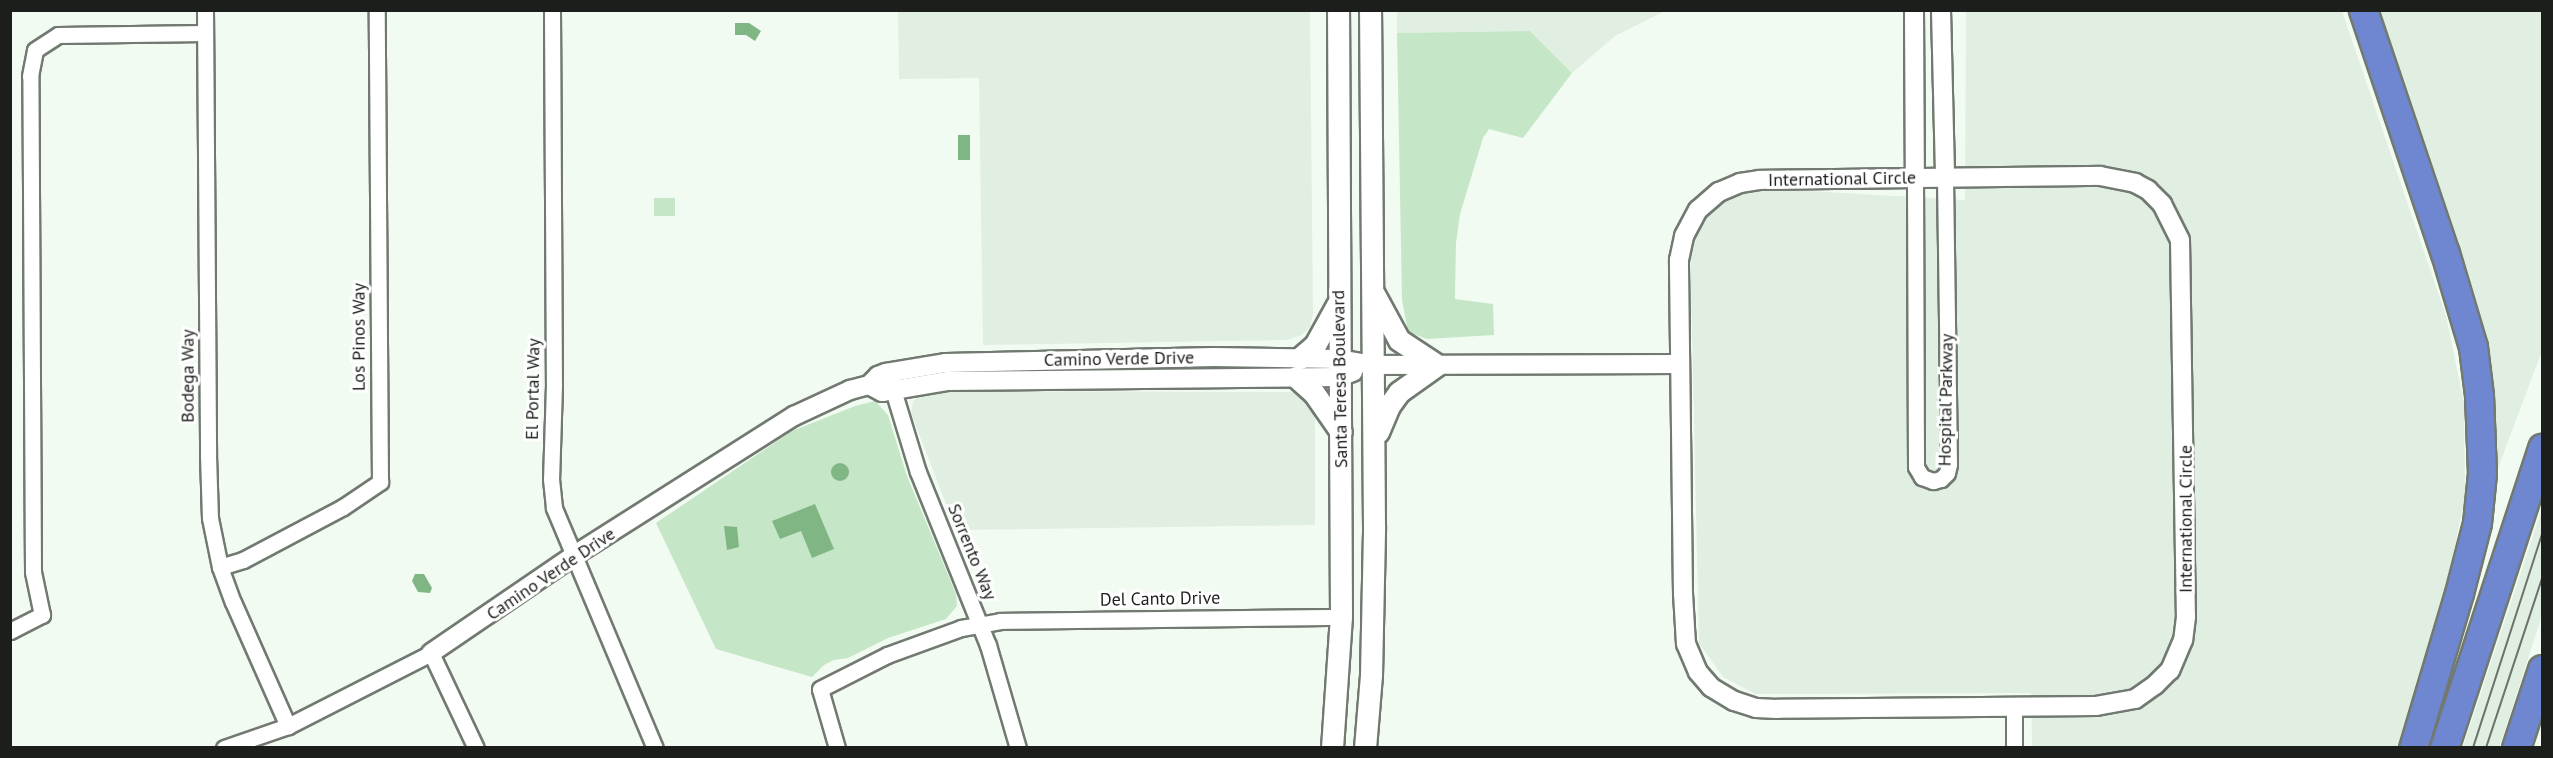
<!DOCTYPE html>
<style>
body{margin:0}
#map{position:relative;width:2553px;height:758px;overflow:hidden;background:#f2fbf2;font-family:"PT Sans",sans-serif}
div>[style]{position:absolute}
.built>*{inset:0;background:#e0efe1}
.green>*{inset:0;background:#c5e7c8;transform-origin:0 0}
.water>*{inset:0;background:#7fb684;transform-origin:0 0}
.round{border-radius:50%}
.roads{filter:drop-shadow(2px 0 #717971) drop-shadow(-2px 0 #717971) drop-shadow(0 2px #717971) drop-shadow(0 -2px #717971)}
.minor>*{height:15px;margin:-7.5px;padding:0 7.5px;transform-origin:7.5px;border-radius:7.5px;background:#fff}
.tertiary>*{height:18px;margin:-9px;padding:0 9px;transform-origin:9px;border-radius:9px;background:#fff}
.secondary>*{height:21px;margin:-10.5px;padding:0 10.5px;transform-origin:10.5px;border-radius:10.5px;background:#fff}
.motorway>*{height:27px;margin:-13.5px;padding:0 13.5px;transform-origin:13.5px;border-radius:13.5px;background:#6f86d0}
.tram>*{height:1.5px;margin:-0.75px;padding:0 0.75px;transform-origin:0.75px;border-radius:0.75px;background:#6c726c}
span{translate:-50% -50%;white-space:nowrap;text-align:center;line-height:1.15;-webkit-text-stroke:6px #fff;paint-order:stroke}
.street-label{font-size:18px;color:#1b1e1b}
.frame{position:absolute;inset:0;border:12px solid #1b1e1b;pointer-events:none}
</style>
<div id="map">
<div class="built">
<div style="clip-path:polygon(898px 11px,1310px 11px,1313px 314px,1310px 327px,1302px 335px,1287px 340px,983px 345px,979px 78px,899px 79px)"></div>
<div style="clip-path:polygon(1397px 11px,1665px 11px,1615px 36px,1572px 73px,1530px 31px,1397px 33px)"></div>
<div style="clip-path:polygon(1966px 11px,2342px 11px,2446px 316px,2464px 403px,2465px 498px,2450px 568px,2399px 747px,2032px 747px,2031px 693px,1755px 694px,1723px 677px,1699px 643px,1690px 241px,1710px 207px,1755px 188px,1965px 200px)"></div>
<div style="clip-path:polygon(2376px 11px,2542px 11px,2542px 351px,2497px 471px,2488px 353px)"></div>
<div style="clip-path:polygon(928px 391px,1290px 392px,1299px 394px,1312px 407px,1315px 418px,1315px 525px,956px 530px,911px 413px,913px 401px)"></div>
<div style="clip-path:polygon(2542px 509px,2542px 615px,2506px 727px,2499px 747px,2463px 747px)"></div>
</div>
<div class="green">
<div style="clip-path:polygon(1530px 31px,1572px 73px,1523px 138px,1489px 129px,1483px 138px,1460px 214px,1456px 243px,1455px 299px,1493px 304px,1494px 335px,1427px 339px,1408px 332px,1402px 300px,1397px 33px)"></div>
<div style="left:654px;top:198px;width:21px;height:18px"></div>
<div style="clip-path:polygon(875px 401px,888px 415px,907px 476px,956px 594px,957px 606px,946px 619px,888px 638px,848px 658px,834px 660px,824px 665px,812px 677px,716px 649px,656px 523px,792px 431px,855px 406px)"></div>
</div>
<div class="water">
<div style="clip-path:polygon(735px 23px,749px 23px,761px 31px,755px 41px,746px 35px,735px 35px)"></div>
<div style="left:970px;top:135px;width:25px;height:12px;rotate:90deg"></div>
<div class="round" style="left:831px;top:463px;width:18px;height:18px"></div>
<div style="clip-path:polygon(815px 504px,834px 549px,812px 558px,801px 531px,780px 539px,772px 521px)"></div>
<div style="clip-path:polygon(724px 526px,737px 527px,739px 547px,727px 550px)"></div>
<div style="clip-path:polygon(415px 574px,424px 574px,432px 588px,430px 593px,418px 592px,412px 581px)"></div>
</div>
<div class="roads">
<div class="minor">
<div style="left:205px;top:10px;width:445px;rotate:89.6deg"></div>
<div style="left:208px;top:455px;width:63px;rotate:88.2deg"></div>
<div style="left:210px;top:518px;width:50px;rotate:78.5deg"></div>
<div style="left:220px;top:567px;width:37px;rotate:70deg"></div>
<div style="left:233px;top:602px;width:136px;rotate:66.1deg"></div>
<div style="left:552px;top:10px;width:375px;rotate:89.7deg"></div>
<div style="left:554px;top:385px;width:94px;rotate:91.8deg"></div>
<div style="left:551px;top:479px;width:29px;rotate:84deg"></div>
<div style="left:554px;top:508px;width:260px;rotate:67.2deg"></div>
<div style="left:1915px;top:178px;width:289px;rotate:89.8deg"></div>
<div style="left:1916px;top:467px;width:12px;rotate:59deg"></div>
<div style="left:1922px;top:477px;width:12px;rotate:20deg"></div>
<div style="left:1933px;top:481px;width:8px;rotate:-14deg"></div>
<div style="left:1941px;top:479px;width:8px;rotate:-45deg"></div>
<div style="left:1947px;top:473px;width:9px;rotate:-77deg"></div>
<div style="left:1949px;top:464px;width:286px;rotate:-90.8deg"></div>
<div style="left:890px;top:380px;width:96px;rotate:73.1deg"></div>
<div style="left:918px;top:472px;width:187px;rotate:68deg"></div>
<div style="left:988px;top:645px;width:107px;rotate:73.8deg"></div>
<div style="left:220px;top:567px;width:24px;rotate:-17deg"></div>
<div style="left:243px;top:560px;width:113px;rotate:-27.9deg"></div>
<div style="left:343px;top:507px;width:45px;rotate:-34deg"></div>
<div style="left:380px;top:482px;width:472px;rotate:-90.4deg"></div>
<div style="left:10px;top:631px;width:36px;rotate:-27deg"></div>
<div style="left:42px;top:615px;width:44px;rotate:-101.8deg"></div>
<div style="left:33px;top:572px;width:496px;rotate:-90.3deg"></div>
<div style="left:30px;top:76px;width:26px;rotate:-79deg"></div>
<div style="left:35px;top:50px;width:27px;rotate:-33deg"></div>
<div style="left:58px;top:35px;width:147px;rotate:-0.8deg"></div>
<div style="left:224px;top:748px;width:68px;rotate:-19deg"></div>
<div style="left:288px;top:726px;width:161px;rotate:-27deg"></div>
<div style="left:431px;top:653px;width:105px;rotate:64.7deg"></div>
<div style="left:837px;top:748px;width:61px;rotate:-106.1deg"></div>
<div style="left:820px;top:689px;width:75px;rotate:-26.9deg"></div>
<div style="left:887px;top:655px;width:79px;rotate:-20deg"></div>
<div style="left:961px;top:628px;width:40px;rotate:-10deg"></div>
<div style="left:1000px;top:621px;width:341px;rotate:-0.7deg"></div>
<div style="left:2014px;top:748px;width:41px;rotate:-90deg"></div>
</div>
<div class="tertiary">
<div style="left:1914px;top:10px;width:168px;rotate:89.7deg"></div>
<div style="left:1941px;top:10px;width:168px;rotate:88.6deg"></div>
<div style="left:2100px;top:176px;width:36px;rotate:11deg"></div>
<div style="left:2135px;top:183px;width:15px;rotate:28deg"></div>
<div style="left:2148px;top:190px;width:20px;rotate:45deg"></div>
<div style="left:2162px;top:204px;width:40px;rotate:63.4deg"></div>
<div style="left:2180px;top:240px;width:377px;rotate:89.1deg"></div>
<div style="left:2186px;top:617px;width:23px;rotate:97deg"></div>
<div style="left:2183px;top:640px;width:33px;rotate:113deg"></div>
<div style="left:2170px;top:670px;width:21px;rotate:135deg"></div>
<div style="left:2155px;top:685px;width:24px;rotate:145deg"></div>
<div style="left:2135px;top:699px;width:39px;rotate:170deg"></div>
<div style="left:2097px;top:706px;width:320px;rotate:179.5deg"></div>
<div style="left:1777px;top:709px;width:21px;rotate:-177deg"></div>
<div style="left:1756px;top:708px;width:23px;rotate:-162deg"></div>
<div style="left:1734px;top:701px;width:27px;rotate:-149deg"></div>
<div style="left:1711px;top:687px;width:20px;rotate:-131deg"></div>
<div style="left:1698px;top:672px;width:30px;rotate:-113deg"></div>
<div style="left:1686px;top:644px;width:50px;rotate:-93.4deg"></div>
<div style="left:1683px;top:594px;width:334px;rotate:-90.7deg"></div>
<div style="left:1679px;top:260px;width:25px;rotate:-78deg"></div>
<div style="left:1684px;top:236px;width:30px;rotate:-62deg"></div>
<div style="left:1698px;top:210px;width:28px;rotate:-41deg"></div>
<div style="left:1719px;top:192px;width:23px;rotate:-23deg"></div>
<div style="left:1740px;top:183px;width:19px;rotate:-9deg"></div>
<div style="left:1759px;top:180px;width:341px;rotate:-0.7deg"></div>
<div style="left:869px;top:385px;width:15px;rotate:28deg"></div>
<div style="left:882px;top:392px;width:67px;rotate:-9.5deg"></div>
<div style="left:948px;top:381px;width:391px;rotate:-0.6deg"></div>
<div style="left:1339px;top:377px;width:15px;rotate:-20deg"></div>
<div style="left:431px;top:653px;width:172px;rotate:-34.3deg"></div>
<div style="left:573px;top:556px;width:262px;rotate:-32.4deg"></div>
<div style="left:794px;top:416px;width:62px;rotate:-24.9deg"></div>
<div style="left:850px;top:390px;width:20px;rotate:-15deg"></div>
<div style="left:869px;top:385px;width:13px;rotate:-45deg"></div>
<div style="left:878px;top:376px;width:9px;rotate:-21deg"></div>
<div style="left:886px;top:373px;width:61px;rotate:-9.5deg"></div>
<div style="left:946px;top:363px;width:268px;rotate:-1.3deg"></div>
<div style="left:1214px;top:357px;width:125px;rotate:0.9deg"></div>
<div style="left:1339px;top:359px;width:35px;rotate:10deg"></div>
<div style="left:1373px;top:365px;width:306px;rotate:-0.2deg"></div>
</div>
<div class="secondary">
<div style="left:1374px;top:294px;width:52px;rotate:61.5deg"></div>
<div style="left:1399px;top:340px;width:45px;rotate:33.3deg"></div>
<div style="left:1437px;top:365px;width:47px;rotate:144.6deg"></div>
<div style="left:1399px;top:392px;width:17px;rotate:126deg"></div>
<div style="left:1389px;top:406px;width:28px;rotate:113deg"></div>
<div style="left:1300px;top:358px;width:20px;rotate:-41deg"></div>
<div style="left:1315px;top:345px;width:46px;rotate:-61.2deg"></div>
<div style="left:1296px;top:377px;width:24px;rotate:42deg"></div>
<div style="left:1314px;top:393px;width:47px;rotate:55.3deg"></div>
<div style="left:1332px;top:748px;width:131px;rotate:-86.1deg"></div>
<div style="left:1341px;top:617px;width:607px;rotate:-90.28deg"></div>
<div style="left:1365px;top:748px;width:73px;rotate:-85.3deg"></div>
<div style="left:1371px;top:675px;width:149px;rotate:-88.8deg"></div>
<div style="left:1374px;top:526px;width:516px;rotate:-90.44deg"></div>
</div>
<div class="motorway">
<div style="left:2363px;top:10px;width:256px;rotate:71.4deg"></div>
<div style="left:2445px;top:253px;width:98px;rotate:73.4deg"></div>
<div style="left:2473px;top:347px;width:48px;rotate:82.9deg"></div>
<div style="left:2479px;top:395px;width:78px;rotate:87.8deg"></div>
<div style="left:2482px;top:473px;width:50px;rotate:95.7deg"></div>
<div style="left:2477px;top:523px;width:72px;rotate:104.4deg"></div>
<div style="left:2459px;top:593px;width:162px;rotate:106.5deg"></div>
<div style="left:2444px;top:748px;width:316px;rotate:-71.9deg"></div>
<div style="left:2516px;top:748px;width:83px;rotate:-71.8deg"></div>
</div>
</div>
<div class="tram">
<div style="left:2473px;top:748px;width:225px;rotate:-72.1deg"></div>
<div style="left:2486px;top:748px;width:178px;rotate:-71.7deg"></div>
</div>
<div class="street-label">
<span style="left:1842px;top:179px;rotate:-1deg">International Circle</span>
<span style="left:359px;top:337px;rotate:-90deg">Los Pinos Way</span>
<span style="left:1119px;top:359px;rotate:-1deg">Camino Verde Drive</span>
<span style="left:188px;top:376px;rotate:-90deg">Bodega Way</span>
<span style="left:1340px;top:379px;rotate:-91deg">Santa Teresa Boulevard</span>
<span style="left:533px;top:389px;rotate:-89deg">El Portal Way</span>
<span style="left:1946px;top:400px;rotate:-89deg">Hospital Parkway</span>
<span style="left:2186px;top:519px;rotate:-90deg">International Circle</span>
<span style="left:972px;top:552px;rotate:68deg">Sorrento Way</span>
<span style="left:551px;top:574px;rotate:-34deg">Camino Verde Drive</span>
<span style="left:1160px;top:599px;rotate:-1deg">Del Canto Drive</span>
</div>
<div class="frame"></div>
</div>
